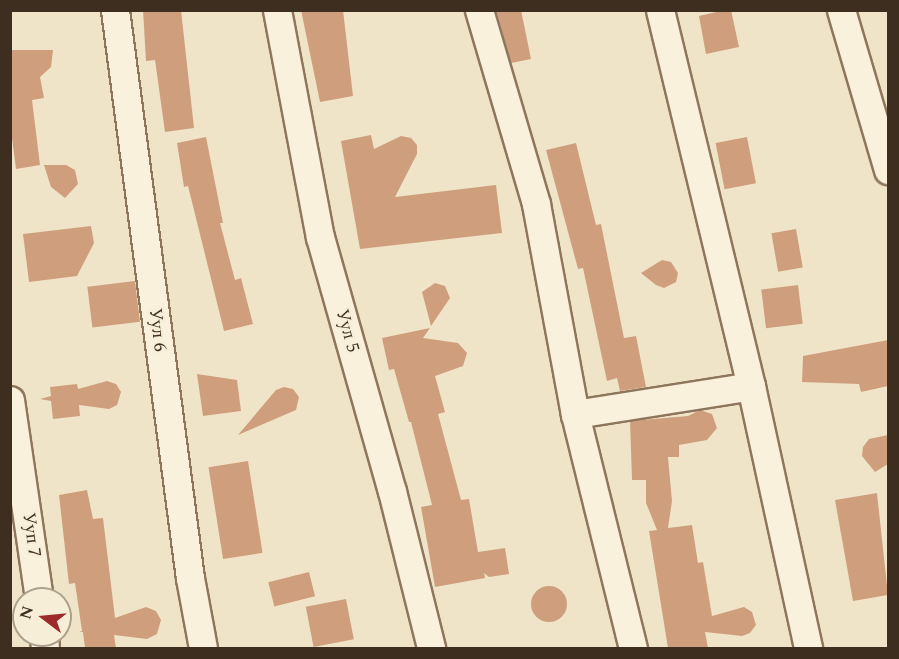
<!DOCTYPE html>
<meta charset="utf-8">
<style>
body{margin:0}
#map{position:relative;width:899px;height:659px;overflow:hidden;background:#f0e4c8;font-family:Spectral,serif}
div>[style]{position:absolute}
.building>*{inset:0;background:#cf9f7d;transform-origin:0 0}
.round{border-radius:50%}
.roads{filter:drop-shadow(2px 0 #8d765c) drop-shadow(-2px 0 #8d765c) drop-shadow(0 2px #8d765c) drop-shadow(0 -2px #8d765c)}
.minor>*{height:27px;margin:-13.5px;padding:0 13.5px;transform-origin:13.5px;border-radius:13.5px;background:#faf1dc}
span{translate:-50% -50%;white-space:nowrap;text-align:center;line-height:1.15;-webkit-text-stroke:4.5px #f7eed8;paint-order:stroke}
.street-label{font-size:18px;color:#3d2e20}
.frame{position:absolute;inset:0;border:12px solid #3d2e20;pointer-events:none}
.north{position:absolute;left:12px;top:587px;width:60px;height:60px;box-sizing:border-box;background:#f7eed8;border:2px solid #ada18e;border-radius:50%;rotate:286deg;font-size:16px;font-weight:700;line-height:24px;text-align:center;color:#3d2e20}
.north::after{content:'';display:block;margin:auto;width:21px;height:27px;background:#9e2a2b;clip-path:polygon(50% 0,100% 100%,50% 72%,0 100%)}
</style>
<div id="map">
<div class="building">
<div style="clip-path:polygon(143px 10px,181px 10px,194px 128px,165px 132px,155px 60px,146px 61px)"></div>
<div style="clip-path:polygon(301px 10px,343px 10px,353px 96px,320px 102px)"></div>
<div style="clip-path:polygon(496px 10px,521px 10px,531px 59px,511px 63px)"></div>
<div style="clip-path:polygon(725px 10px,731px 10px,739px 47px,706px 54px,699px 16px)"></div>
<div style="clip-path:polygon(10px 50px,53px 50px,51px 67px,40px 77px,44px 98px,32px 100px,40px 165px,16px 169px,10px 123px)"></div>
<div style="clip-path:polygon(371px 135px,374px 149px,401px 136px,411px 138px,417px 145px,417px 154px,395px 197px,496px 185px,502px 233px,360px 249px,341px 141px)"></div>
<div style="clip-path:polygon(206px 137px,223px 223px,220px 223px,235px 280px,241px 278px,253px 324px,224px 331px,188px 186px,184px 187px,177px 143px)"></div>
<div style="left:747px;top:137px;width:47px;height:32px;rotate:79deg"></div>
<div style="clip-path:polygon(576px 143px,596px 225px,601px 224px,624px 338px,636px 336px,646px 387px,620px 391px,617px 378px,607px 381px,583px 268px,578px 269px,546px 150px)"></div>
<div style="clip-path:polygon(44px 165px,66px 165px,75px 170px,78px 184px,65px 198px,51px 187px)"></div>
<div style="clip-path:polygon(91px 226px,94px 243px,77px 276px,29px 282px,23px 234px)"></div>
<div style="left:796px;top:229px;width:39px;height:25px;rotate:80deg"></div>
<div style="clip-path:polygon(662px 260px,671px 262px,678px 273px,676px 282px,664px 288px,656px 285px,641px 273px)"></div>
<div style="left:135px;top:281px;width:41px;height:48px;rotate:83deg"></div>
<div style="clip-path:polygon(435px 283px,445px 286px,450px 298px,431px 326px,422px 292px)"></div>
<div style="left:798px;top:285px;width:39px;height:37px;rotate:83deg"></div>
<div style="clip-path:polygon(430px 328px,423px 338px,458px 343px,467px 353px,463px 366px,435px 376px,445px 412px,438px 414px,461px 500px,469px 499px,478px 552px,505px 548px,509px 574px,489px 577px,484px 573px,485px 578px,435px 587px,421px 507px,432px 505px,411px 422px,409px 422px,394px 369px,389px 370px,382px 338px)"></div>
<div style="clip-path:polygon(888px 340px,888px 386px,861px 392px,859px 384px,802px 382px,803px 356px)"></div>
<div style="clip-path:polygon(197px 374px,237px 380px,241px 411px,203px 416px)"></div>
<div style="clip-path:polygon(107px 381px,116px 384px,121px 392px,117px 405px,109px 409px,79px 405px,80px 416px,53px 419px,51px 401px,40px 399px,51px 396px,50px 387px,77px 384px,78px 389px)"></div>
<div style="clip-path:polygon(284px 387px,293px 389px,299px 397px,296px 410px,238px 435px,276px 390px)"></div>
<div style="clip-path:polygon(700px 410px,712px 414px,717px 428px,707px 440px,679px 445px,679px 457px,668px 457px,672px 501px,668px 528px,692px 525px,698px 563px,703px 562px,712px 616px,744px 607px,752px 612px,756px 625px,750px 633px,742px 636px,705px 632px,708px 648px,668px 648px,649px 531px,657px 530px,646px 503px,646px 480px,632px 480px,630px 421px,688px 416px)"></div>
<div style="clip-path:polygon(888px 435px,888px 464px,875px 472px,862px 456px,863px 447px,869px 439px)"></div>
<div style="left:248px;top:461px;width:93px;height:40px;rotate:81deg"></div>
<div style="clip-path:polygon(87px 490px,93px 519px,103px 518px,115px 618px,146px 607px,156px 611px,161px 620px,157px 634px,147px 639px,114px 635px,116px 648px,85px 648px,83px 632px,79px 632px,82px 631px,75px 583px,69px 584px,59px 495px)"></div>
<div style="clip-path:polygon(877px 493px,888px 595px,853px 601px,835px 500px)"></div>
<div style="left:309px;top:572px;width:25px;height:42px;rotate:76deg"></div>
<div class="round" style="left:531px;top:586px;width:36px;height:36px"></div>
<div style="left:346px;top:599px;width:41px;height:41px;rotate:79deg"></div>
</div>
<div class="roads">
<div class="minor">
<div style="left:115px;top:10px;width:573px;rotate:82.48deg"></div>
<div style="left:190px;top:578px;width:71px;rotate:79.5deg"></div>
<div style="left:277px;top:10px;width:231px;rotate:79.3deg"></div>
<div style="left:320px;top:237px;width:264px;rotate:74.2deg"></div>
<div style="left:392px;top:491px;width:162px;rotate:76deg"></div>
<div style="left:479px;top:10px;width:202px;rotate:73.6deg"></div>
<div style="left:536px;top:204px;width:214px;rotate:79.5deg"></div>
<div style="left:575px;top:414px;width:241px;rotate:76.1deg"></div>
<div style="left:660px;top:10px;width:387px;rotate:76.4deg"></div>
<div style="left:751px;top:386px;width:268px;rotate:77.7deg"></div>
<div style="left:841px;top:10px;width:167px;rotate:73.6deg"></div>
<div style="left:10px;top:400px;width:201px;rotate:81.7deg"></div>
<div style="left:575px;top:414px;width:178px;rotate:-9deg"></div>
<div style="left:44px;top:635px;width:13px;rotate:86deg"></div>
</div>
</div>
<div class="street-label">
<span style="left:157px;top:330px;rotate:83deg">Уул 6</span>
<span style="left:347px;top:331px;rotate:74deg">Уул 5</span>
<span style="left:31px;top:535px;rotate:82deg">Ууп 7</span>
</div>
<div class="frame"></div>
<div class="north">N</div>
</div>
